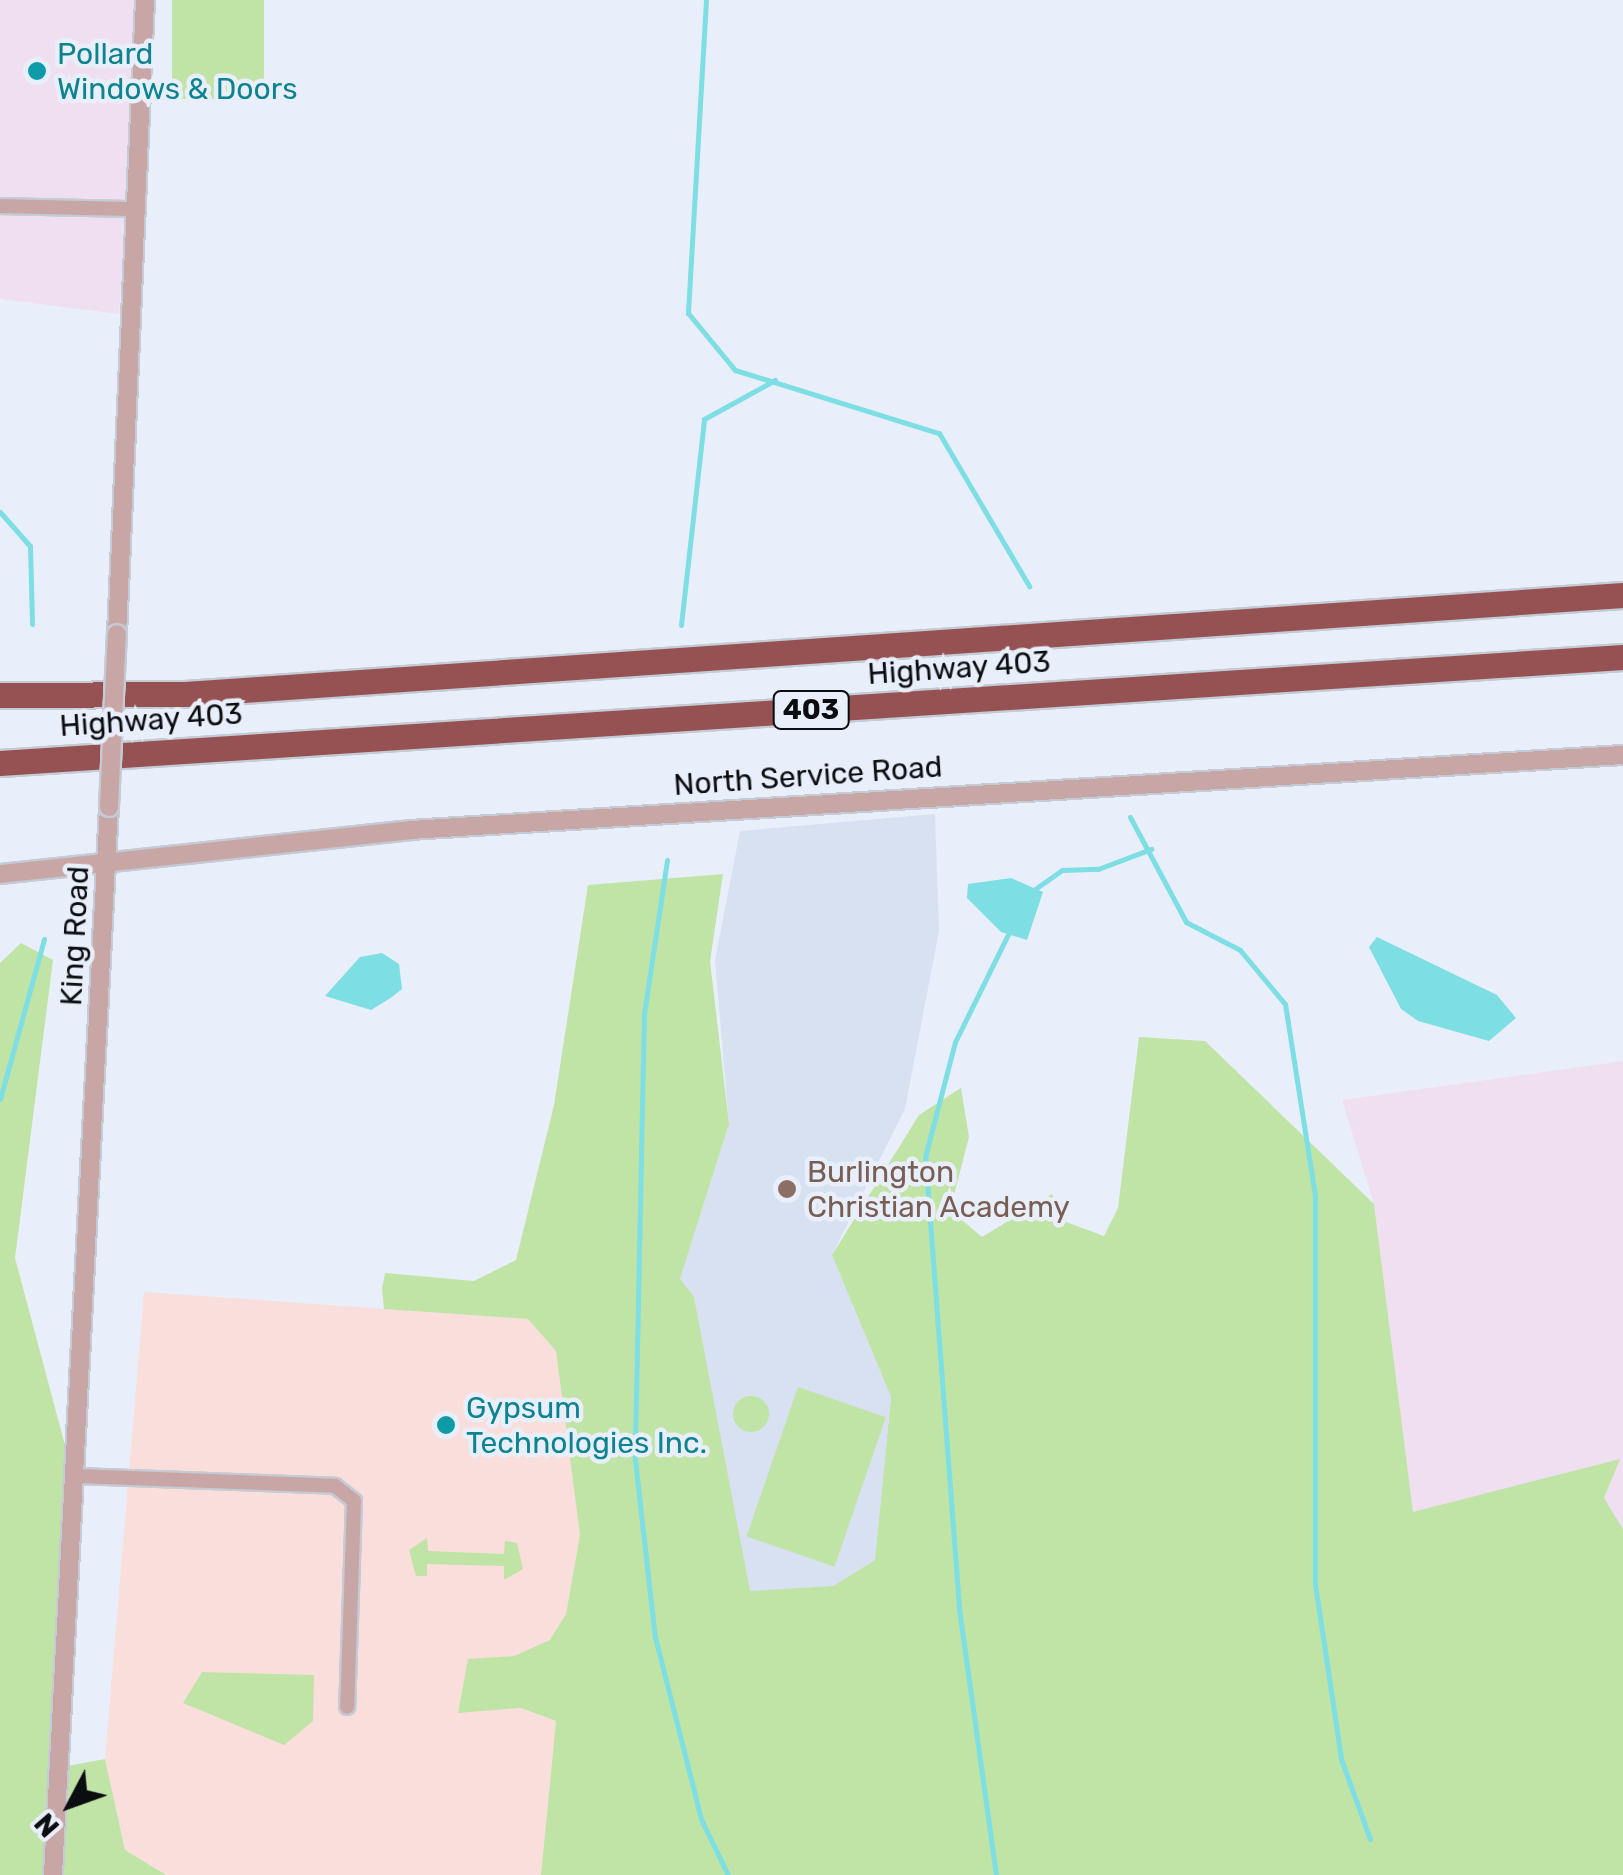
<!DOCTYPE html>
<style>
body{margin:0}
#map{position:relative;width:1623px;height:1875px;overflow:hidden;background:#e9effa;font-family:Rubik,sans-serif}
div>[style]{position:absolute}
.commercial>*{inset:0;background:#f9dedb}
.industrial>*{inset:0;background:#f0dff0}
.built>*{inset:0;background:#d8e1f1}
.green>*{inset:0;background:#c0e3a6;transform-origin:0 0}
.round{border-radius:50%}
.water>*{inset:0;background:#7ddee3}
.stream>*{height:5px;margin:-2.5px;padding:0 2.5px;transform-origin:2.5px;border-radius:2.5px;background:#7ddee3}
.roads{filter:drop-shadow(2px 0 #c5cbd5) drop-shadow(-2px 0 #c5cbd5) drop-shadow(0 2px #c5cbd5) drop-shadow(0 -2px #c5cbd5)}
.minor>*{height:14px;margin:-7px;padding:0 7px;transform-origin:7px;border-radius:7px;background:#c9a6a6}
.tertiary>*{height:18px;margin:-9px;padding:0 9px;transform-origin:9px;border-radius:9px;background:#c9a6a6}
.motorway>*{height:25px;margin:-12.5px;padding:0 12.5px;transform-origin:12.5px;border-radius:12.5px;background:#965253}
.bridges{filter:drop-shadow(2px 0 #c5cbd5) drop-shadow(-2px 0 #c5cbd5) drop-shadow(0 2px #c5cbd5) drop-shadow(0 -2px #c5cbd5)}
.tertiary-bridge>*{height:18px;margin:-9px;padding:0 9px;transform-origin:9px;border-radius:9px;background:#c9a6a6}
.dots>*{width:28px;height:28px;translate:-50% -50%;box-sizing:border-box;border:5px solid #e9effa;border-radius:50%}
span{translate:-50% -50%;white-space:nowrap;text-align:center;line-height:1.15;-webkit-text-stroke:9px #e9effa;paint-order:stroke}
.shield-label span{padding:2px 8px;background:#e9effa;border:2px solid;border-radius:8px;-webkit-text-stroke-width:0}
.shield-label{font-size:28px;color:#0b0d10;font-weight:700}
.culture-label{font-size:30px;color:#0d838f}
.left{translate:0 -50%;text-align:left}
.street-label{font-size:30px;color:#0b0d10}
.education-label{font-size:30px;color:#785e54}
.north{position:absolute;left:20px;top:1755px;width:100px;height:100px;-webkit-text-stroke:8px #e9effa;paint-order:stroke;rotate:229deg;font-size:28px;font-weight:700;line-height:40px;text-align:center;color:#0b0d10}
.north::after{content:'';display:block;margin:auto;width:35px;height:45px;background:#0b0d10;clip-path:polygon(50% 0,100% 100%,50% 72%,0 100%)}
</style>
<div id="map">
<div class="commercial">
<div style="clip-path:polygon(144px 1292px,529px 1319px,556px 1351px,580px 1535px,566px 1614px,550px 1640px,514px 1656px,468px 1660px,458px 1712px,521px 1708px,556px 1721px,541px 1875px,166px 1875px,125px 1850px,105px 1759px)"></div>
</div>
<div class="industrial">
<div style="clip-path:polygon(0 0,139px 0,119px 314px,0 299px)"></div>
<div style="clip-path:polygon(1623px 1061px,1623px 1529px,1604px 1498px,1619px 1459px,1413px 1513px,1374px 1204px,1342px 1100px)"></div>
</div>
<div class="built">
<div style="clip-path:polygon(935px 814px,939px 931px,905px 1109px,832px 1255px,891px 1397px,875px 1560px,833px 1586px,749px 1592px,694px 1298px,680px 1279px,729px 1124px,715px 960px,740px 831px)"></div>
</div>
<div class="green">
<div style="left:172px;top:0;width:92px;height:99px"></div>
<div style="clip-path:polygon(723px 874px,710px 961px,729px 1124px,680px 1279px,694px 1297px,750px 1591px,833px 1586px,875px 1560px,891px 1397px,832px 1255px,919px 1115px,961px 1088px,969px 1137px,950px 1210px,982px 1237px,1052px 1194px,1066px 1222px,1104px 1236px,1118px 1208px,1139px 1037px,1205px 1041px,1374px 1204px,1413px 1512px,1620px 1459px,1604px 1498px,1623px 1529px,1623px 1875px,541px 1875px,556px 1721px,521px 1708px,458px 1713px,468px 1659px,514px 1656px,550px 1640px,566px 1614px,580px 1535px,556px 1351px,528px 1319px,384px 1309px,382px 1289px,385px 1273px,474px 1281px,516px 1260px,554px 1105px,588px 885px)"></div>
<div style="clip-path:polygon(21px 943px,53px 960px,15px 1258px,66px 1449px,62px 1767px,105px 1759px,125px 1850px,166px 1875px,0 1875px,0 963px)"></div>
<div style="left:798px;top:1387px;width:93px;height:158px;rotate:19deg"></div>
<div class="round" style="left:733px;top:1396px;width:36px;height:36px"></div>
<div style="clip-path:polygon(427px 1538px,428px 1551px,504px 1554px,505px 1541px,517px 1543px,523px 1569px,504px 1580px,504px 1566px,427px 1564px,427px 1576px,416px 1576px,409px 1550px)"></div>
<div style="clip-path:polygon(202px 1672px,314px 1675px,313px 1721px,284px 1745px,183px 1703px)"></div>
</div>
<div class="water">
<div style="clip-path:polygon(1011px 878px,1043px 892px,1027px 940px,1001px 932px,967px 898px,968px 884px)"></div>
<div style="clip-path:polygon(1377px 937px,1497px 995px,1516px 1018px,1489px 1041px,1418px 1021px,1401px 1009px,1369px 947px)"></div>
<div style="clip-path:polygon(382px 953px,399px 964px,402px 989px,392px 997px,371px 1010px,325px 996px,360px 957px)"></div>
</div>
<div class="stream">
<div style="left:706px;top:0;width:314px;rotate:93.3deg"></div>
<div style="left:688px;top:313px;width:74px;rotate:50.5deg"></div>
<div style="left:735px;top:370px;width:214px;rotate:17.2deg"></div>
<div style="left:939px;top:433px;width:178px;rotate:59.5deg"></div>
<div style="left:0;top:512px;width:45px;rotate:48.6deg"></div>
<div style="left:30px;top:546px;width:78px;rotate:88.5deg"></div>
<div style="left:681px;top:625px;width:207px;rotate:-83.6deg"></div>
<div style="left:704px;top:419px;width:81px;rotate:-28.8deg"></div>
<div style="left:1130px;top:817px;width:119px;rotate:61.9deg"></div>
<div style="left:1186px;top:922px;width:61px;rotate:27.4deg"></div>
<div style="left:1240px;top:950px;width:70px;rotate:50.2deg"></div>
<div style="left:1285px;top:1004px;width:194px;rotate:81.1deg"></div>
<div style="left:1315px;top:1196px;width:388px;rotate:90deg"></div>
<div style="left:1315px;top:1584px;width:177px;rotate:81.5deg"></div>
<div style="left:1341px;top:1759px;width:85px;rotate:70.1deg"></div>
<div style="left:667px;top:860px;width:156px;rotate:98.5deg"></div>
<div style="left:644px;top:1014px;width:446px;rotate:91.2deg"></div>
<div style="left:635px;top:1460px;width:178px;rotate:83.6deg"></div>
<div style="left:655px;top:1637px;width:188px;rotate:75.8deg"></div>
<div style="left:701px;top:1819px;width:62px;rotate:64.3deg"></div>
<div style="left:1035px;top:889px;width:33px;rotate:-35deg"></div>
<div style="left:1062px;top:870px;width:36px;rotate:-2deg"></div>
<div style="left:1098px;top:869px;width:57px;rotate:-20.7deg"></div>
<div style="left:0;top:1099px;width:166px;rotate:-74.6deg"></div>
<div style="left:996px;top:1875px;width:271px;rotate:-97.9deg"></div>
<div style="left:959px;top:1607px;width:451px;rotate:-94.3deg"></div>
<div style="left:925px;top:1157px;width:119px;rotate:-75.4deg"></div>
<div style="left:955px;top:1042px;width:127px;rotate:-63.8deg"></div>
</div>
<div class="roads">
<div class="minor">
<div style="left:0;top:206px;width:132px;rotate:1.3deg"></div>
<div style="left:78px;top:1476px;width:257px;rotate:2.2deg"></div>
<div style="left:335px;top:1486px;width:24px;rotate:38deg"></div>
<div style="left:354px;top:1501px;width:206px;rotate:91.9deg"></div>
</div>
<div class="tertiary">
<div style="left:117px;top:634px;width:635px;rotate:-87.47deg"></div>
<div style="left:0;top:874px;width:412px;rotate:-6.1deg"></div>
<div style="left:410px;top:830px;width:1215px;rotate:-3.54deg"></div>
<div style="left:53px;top:1875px;width:1069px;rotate:-87deg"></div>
</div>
<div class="motorway">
<div style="left:0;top:695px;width:185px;rotate:-0.3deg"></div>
<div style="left:185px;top:694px;width:1441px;rotate:-3.94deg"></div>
<div style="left:0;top:763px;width:1626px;rotate:-3.74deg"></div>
</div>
</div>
<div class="bridges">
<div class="tertiary-bridge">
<div style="left:109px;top:807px;width:173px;rotate:-87.4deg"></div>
</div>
</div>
<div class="dots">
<div style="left:37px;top:71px;background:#0f9aa8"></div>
<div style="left:787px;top:1189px;background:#8d6e63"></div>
<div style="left:446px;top:1425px;background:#0f9aa8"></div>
</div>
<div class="shield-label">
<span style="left:811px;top:710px">403</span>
</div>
<div class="culture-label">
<span class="left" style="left:57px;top:71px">Pollard<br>Windows &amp; Doors</span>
<span class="left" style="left:466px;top:1425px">Gypsum<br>Technologies Inc.</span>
</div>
<div class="street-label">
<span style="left:959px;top:668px;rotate:-4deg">Highway 403</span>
<span style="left:151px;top:720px;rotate:-4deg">Highway 403</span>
<span style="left:808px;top:776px;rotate:-4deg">North Service Road</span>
<span style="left:75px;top:936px;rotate:-87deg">King Road</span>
</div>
<div class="education-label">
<span class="left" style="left:807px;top:1189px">Burlington<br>Christian Academy</span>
</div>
<div class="north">N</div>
</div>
